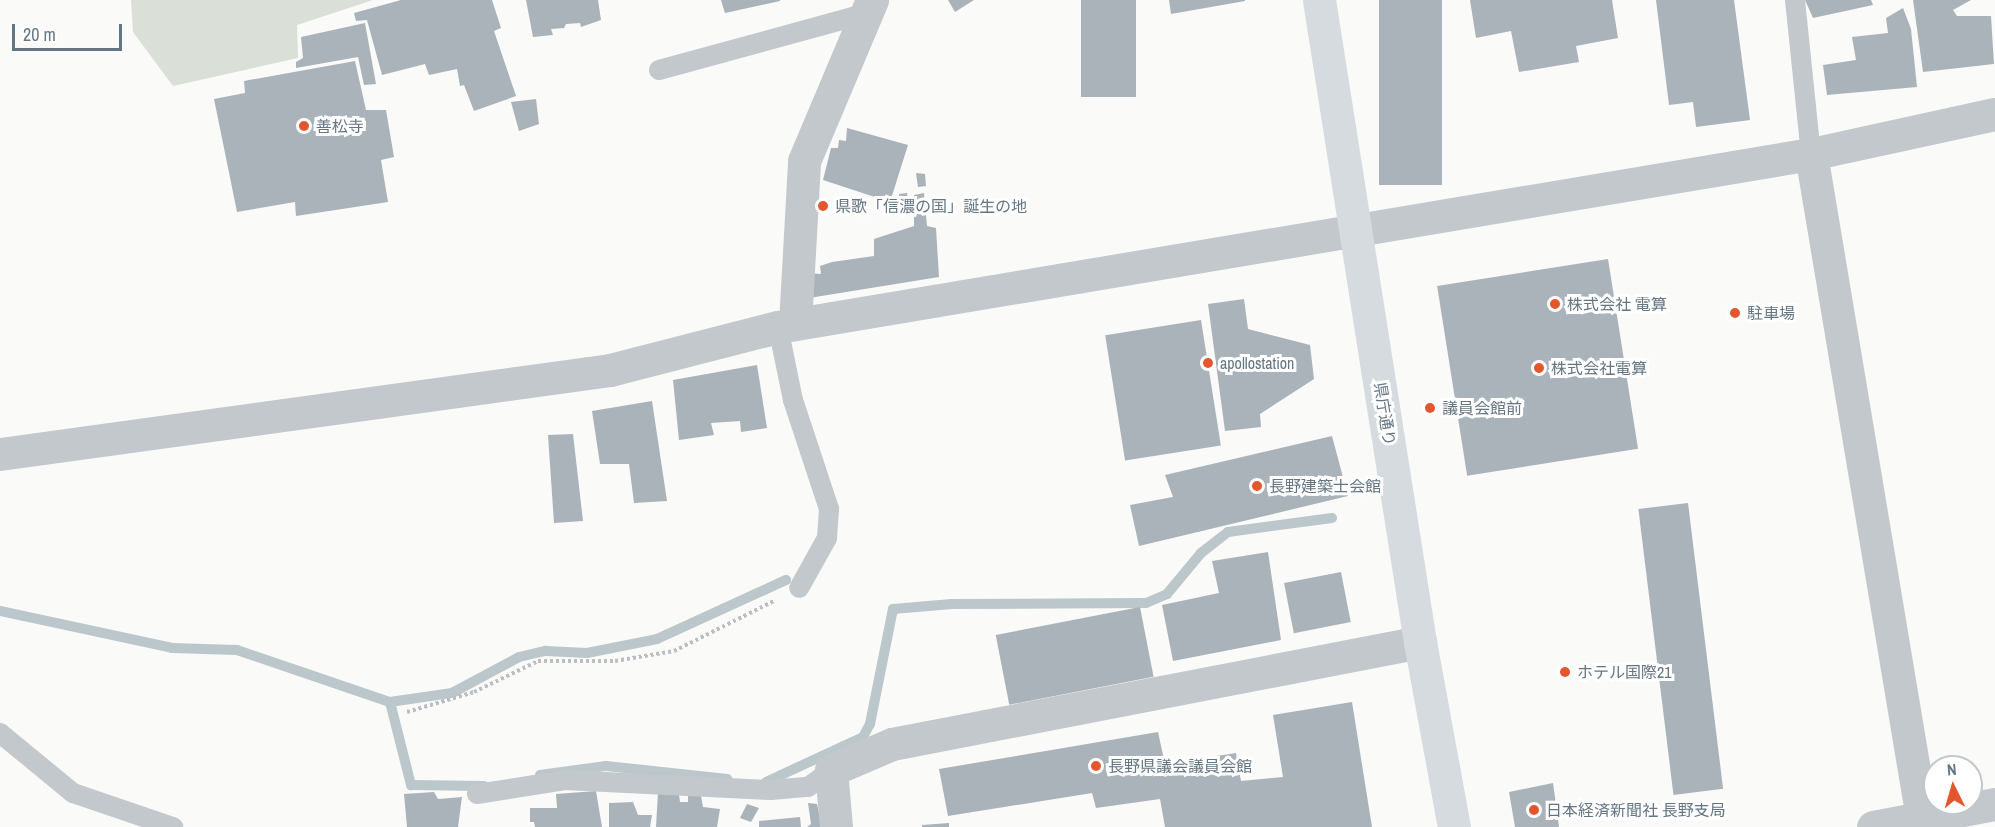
<!DOCTYPE html>
<meta charset="utf-8">
<style>
body{margin:0}
#map{position:relative;width:1995px;height:827px;overflow:hidden;background:#fafaf8;font-family:"Archivo Narrow","Noto Sans JP",sans-serif}
div>[style]{position:absolute}
.green>*{inset:0;background:#dadfd7}
.stream>*{height:10px;margin:-5px;padding:0 5px;transform-origin:5px;border-radius:5px;background:#bbc7cb}
.building>*{inset:0;background:#aab3b9;transform-origin:0 0}
.path>*{height:4px;margin-top:-2px;transform-origin:0;background:repeating-linear-gradient(90deg,#bbbfc2 0 3px,transparent 0 6px)}
.service>*{height:20px;margin:-10px;padding:0 10px;transform-origin:10px;border-radius:10px;background:#c3c8cc}
.minor>*{height:33px;margin:-16.5px;padding:0 16.5px;transform-origin:16.5px;border-radius:16.5px;background:#c3c8cc}
.secondary>*{height:33px;margin:-16.5px;padding:0 16.5px;transform-origin:16.5px;border-radius:16.5px;background:#d6dbdf}
.dots>*{width:16px;height:16px;translate:-50% -50%;box-sizing:border-box;border:3px solid #fff;border-radius:50%}
span{translate:-50% -50%;white-space:nowrap;text-align:center;line-height:1.15;-webkit-text-stroke:6px #fff;paint-order:stroke}
.poi-label{font-size:16px;color:#657683}
.left{translate:0 -50%;text-align:left}
.street-label{font-size:16px;color:#657683}
.north{position:absolute;left:1923px;top:755px;width:60px;height:60px;box-sizing:border-box;background:#fff;border:2px solid #c1c8cd;border-radius:50%;rotate:355deg;font-size:16px;font-weight:700;line-height:24px;text-align:center;color:#657683}
.north::after{content:'';display:block;margin:auto;width:21px;height:27px;background:#e4572e;clip-path:polygon(50% 0,100% 100%,50% 72%,0 100%)}
.scale{position:absolute;left:12px;top:24px;width:110px;height:27px;box-sizing:border-box;border:3px solid #657683;border-top:0;padding-left:8px;font-size:18px;line-height:21px;white-space:nowrap;color:#657683;-webkit-text-stroke:4px #fff;paint-order:stroke}
</style>
<div id="map">
<div class="green">
<div style="clip-path:polygon(131px 0,373px 0,297px 25px,298px 58px,173px 86px,133px 32px)"></div>
</div>
<div class="stream">
<div style="left:0;top:611px;width:176px;rotate:12.1deg"></div>
<div style="left:172px;top:648px;width:65px;rotate:1.8deg"></div>
<div style="left:237px;top:650px;width:162px;rotate:18.8deg"></div>
<div style="left:390px;top:702px;width:63px;rotate:-8.3deg"></div>
<div style="left:452px;top:693px;width:76px;rotate:-28.2deg"></div>
<div style="left:519px;top:657px;width:28px;rotate:-13deg"></div>
<div style="left:546px;top:651px;width:41px;rotate:2.8deg"></div>
<div style="left:587px;top:653px;width:71px;rotate:-11.3deg"></div>
<div style="left:657px;top:639px;width:142px;rotate:-24.6deg"></div>
<div style="left:390px;top:702px;width:86px;rotate:75.8deg"></div>
<div style="left:411px;top:785px;width:73px;rotate:0.8deg"></div>
<div style="left:540px;top:775px;width:67px;rotate:-7.8deg"></div>
<div style="left:606px;top:766px;width:122px;rotate:6.1deg"></div>
<div style="left:766px;top:782px;width:107px;rotate:-24.9deg"></div>
<div style="left:863px;top:737px;width:15px;rotate:-62deg"></div>
<div style="left:870px;top:724px;width:117px;rotate:-78.7deg"></div>
<div style="left:893px;top:609px;width:59px;rotate:-4.8deg"></div>
<div style="left:952px;top:604px;width:194px;rotate:-0.3deg"></div>
<div style="left:1146px;top:603px;width:23px;rotate:-23deg"></div>
<div style="left:1167px;top:594px;width:53px;rotate:-50.3deg"></div>
<div style="left:1201px;top:553px;width:34px;rotate:-38deg"></div>
<div style="left:1228px;top:532px;width:105px;rotate:-7.7deg"></div>
</div>
<div class="building">
<div style="clip-path:polygon(401px 0,492px 0,501px 28px,494px 31px,516px 96px,474px 111px,464px 85px,460px 86px,457px 69px,429px 75px,425px 64px,382px 75px,367px 20px,356px 21px,354px 13px)"></div>
<div style="clip-path:polygon(526px 0,598px 0,601px 20px,581px 27px,580px 23px,566px 24px,564px 28px,551px 29px,553px 35px,533px 37px)"></div>
<div style="clip-path:polygon(721px 0,780px 0,780px 1px,725px 13px)"></div>
<div style="clip-path:polygon(948px 0,974px 0,955px 12px)"></div>
<div style="left:1081px;top:0;width:55px;height:97px"></div>
<div style="clip-path:polygon(1169px 0,1245px 0,1245px 1px,1171px 14px)"></div>
<div style="left:1379px;top:0;width:63px;height:185px"></div>
<div style="clip-path:polygon(1470px 0,1612px 0,1618px 38px,1576px 46px,1579px 62px,1519px 72px,1511px 31px,1476px 38px)"></div>
<div style="clip-path:polygon(1656px 0,1734px 0,1750px 120px,1696px 127px,1693px 102px,1669px 105px)"></div>
<div style="clip-path:polygon(1805px 0,1871px 0,1873px 5px,1813px 18px)"></div>
<div style="clip-path:polygon(1913px 0,1971px 0,1953px 10px,1957px 16px,1991px 16px,1994px 64px,1923px 72px)"></div>
<div style="clip-path:polygon(1903px 8px,1911px 29px,1917px 87px,1827px 95px,1823px 65px,1856px 60px,1852px 37px,1888px 33px,1886px 18px)"></div>
<div style="clip-path:polygon(365px 23px,376px 84px,364px 85px,358px 57px,296px 68px,296px 62px,303px 58px,301px 37px)"></div>
<div style="clip-path:polygon(355px 61px,366px 110px,386px 110px,394px 157px,381px 160px,388px 202px,296px 216px,295px 202px,237px 212px,214px 99px,245px 93px,244px 81px)"></div>
<div style="clip-path:polygon(536px 99px,539px 124px,519px 131px,511px 102px)"></div>
<div style="clip-path:polygon(847px 128px,908px 145px,890px 202px,823px 180px,831px 148px,838px 148px,839px 140px,846px 141px)"></div>
<div style="clip-path:polygon(916px 173px,925px 174px,926px 186px,918px 187px)"></div>
<div style="clip-path:polygon(907px 193px,909px 209px,900px 209px,899px 194px)"></div>
<div style="clip-path:polygon(924px 193px,927px 226px,936px 228px,939px 277px,809px 298px,807px 273px,821px 274px,820px 266px,832px 262px,874px 256px,874px 239px,914px 226px,914px 195px)"></div>
<div style="left:1608px;top:259px;width:192px;height:173px;rotate:81deg"></div>
<div style="clip-path:polygon(1244px 299px,1248px 329px,1310px 345px,1314px 379px,1260px 414px,1261px 427px,1225px 431px,1208px 304px)"></div>
<div style="left:1201px;top:320px;width:127px;height:97px;rotate:81deg"></div>
<div style="clip-path:polygon(757px 365px,767px 428px,741px 432px,740px 421px,711px 423px,714px 435px,679px 440px,673px 380px)"></div>
<div style="clip-path:polygon(652px 401px,667px 501px,634px 503px,629px 464px,600px 464px,592px 411px)"></div>
<div style="clip-path:polygon(573px 434px,583px 521px,554px 523px,548px 435px)"></div>
<div style="clip-path:polygon(1332px 436px,1348px 496px,1139px 546px,1130px 505px,1173px 497px,1165px 475px)"></div>
<div style="left:1688px;top:503px;width:288px;height:50px;rotate:83deg"></div>
<div style="clip-path:polygon(1268px 552px,1281px 640px,1173px 661px,1162px 605px,1219px 593px,1212px 561px)"></div>
<div style="left:1341px;top:572px;width:51px;height:58px;rotate:79deg"></div>
<div style="left:1140px;top:607px;width:71px;height:147px;rotate:79deg"></div>
<div style="clip-path:polygon(1352px 702px,1372px 827px,1165px 827px,1160px 799px,1096px 808px,1092px 793px,948px 816px,939px 769px,1158px 732px,1165px 764px,1236px 753px,1241px 781px,1283px 777px,1273px 715px)"></div>
<div style="clip-path:polygon(1553px 783px,1559px 827px,1515px 827px,1509px 792px)"></div>
<div style="clip-path:polygon(596px 791px,602px 827px,535px 827px,534px 822px,530px 822px,530px 808px,557px 808px,556px 794px)"></div>
<div style="clip-path:polygon(434px 792px,438px 799px,462px 797px,458px 827px,407px 827px,404px 794px)"></div>
<div style="clip-path:polygon(658px 792px,679px 795px,680px 802px,688px 802px,688px 796px,701px 796px,703px 807px,720px 809px,717px 827px,656px 827px)"></div>
<div style="clip-path:polygon(633px 802px,638px 815px,652px 815px,650px 827px,609px 827px,609px 803px)"></div>
<div style="clip-path:polygon(808px 803px,817px 804px,822px 827px,807px 827px,811px 824px)"></div>
<div style="clip-path:polygon(747px 804px,759px 808px,751px 822px,740px 818px)"></div>
<div style="clip-path:polygon(800px 817px,801px 827px,759px 827px,759px 821px)"></div>
<div style="clip-path:polygon(949px 823px,949px 827px,922px 827px,922px 825px)"></div>
</div>
<div class="path">
<div style="left:407px;top:712px;width:70px;rotate:-16.6deg"></div>
<div style="left:474px;top:692px;width:71px;rotate:-25.8deg"></div>
<div style="left:538px;top:661px;width:77px"></div>
<div style="left:615px;top:661px;width:60px;rotate:-9.6deg"></div>
<div style="left:674px;top:651px;width:112px;rotate:-26.6deg"></div>
</div>
<div class="service">
<div style="left:1795px;top:0;width:155px;rotate:84.1deg"></div>
<div style="left:659px;top:70px;width:216px;rotate:-15.3deg"></div>
<div style="left:778px;top:327px;width:75px;rotate:78.4deg"></div>
<div style="left:793px;top:400px;width:115px;rotate:71.7deg"></div>
<div style="left:829px;top:509px;width:29px;rotate:94deg"></div>
<div style="left:827px;top:538px;width:57px;rotate:119.2deg"></div>
<div style="left:0;top:733px;width:94px;rotate:39.4deg"></div>
<div style="left:73px;top:793px;width:106px;rotate:18.8deg"></div>
<div style="left:477px;top:794px;width:89px;rotate:-9deg"></div>
<div style="left:565px;top:780px;width:206px;rotate:2.8deg"></div>
<div style="left:771px;top:790px;width:37px;rotate:-5deg"></div>
<div style="left:808px;top:787px;width:29px;rotate:-36deg"></div>
</div>
<div class="minor">
<div style="left:1811px;top:154px;width:673px;rotate:80.51deg"></div>
<div style="left:795px;top:324px;width:163px;rotate:-86.8deg"></div>
<div style="left:804px;top:161px;width:175px;rotate:-67.1deg"></div>
<div style="left:0;top:454px;width:616px;rotate:-7.84deg"></div>
<div style="left:610px;top:370px;width:173px;rotate:-14.4deg"></div>
<div style="left:778px;top:327px;width:1047px;rotate:-9.51deg"></div>
<div style="left:1811px;top:154px;width:188px;rotate:-12.3deg"></div>
<div style="left:836px;top:827px;width:57px;rotate:-95deg"></div>
<div style="left:831px;top:770px;width:66px;rotate:-23.1deg"></div>
<div style="left:892px;top:744px;width:538px;rotate:-10.93deg"></div>
<div style="left:1873px;top:827px;width:124px;rotate:-10.7deg"></div>
</div>
<div class="secondary">
<div style="left:1319px;top:0;width:650px;rotate:81.06deg"></div>
<div style="left:1420px;top:642px;width:188px;rotate:79.6deg"></div>
</div>
<div class="dots">
<div style="left:304px;top:126px;background:#e4572e"></div>
<div style="left:823px;top:206px;background:#e4572e"></div>
<div style="left:1555px;top:304px;background:#e4572e"></div>
<div style="left:1735px;top:313px;background:#e4572e"></div>
<div style="left:1208px;top:363px;background:#e4572e"></div>
<div style="left:1539px;top:368px;background:#e4572e"></div>
<div style="left:1430px;top:408px;background:#e4572e"></div>
<div style="left:1257px;top:486px;background:#e4572e"></div>
<div style="left:1565px;top:672px;background:#e4572e"></div>
<div style="left:1096px;top:766px;background:#e4572e"></div>
<div style="left:1534px;top:810px;background:#e4572e"></div>
</div>
<div class="poi-label">
<span class="left" style="left:316px;top:126px">善松寺</span>
<span class="left" style="left:835px;top:206px">県歌「信濃の国」誕生の地</span>
<span class="left" style="left:1567px;top:304px">株式会社 電算</span>
<span class="left" style="left:1747px;top:313px">駐車場</span>
<span class="left" style="left:1220px;top:363px">apollostation</span>
<span class="left" style="left:1551px;top:368px">株式会社電算</span>
<span class="left" style="left:1442px;top:408px">議員会館前</span>
<span class="left" style="left:1269px;top:486px">長野建築士会館</span>
<span class="left" style="left:1577px;top:672px">ホテル国際21</span>
<span class="left" style="left:1108px;top:766px">長野県議会議員会館</span>
<span class="left" style="left:1546px;top:810px">日本経済新聞社 長野支局</span>
</div>
<div class="street-label">
<span style="left:1385px;top:414px;rotate:81deg">県庁通り</span>
</div>
<div class="north">N</div>
<div class="scale">20 m</div>
</div>
